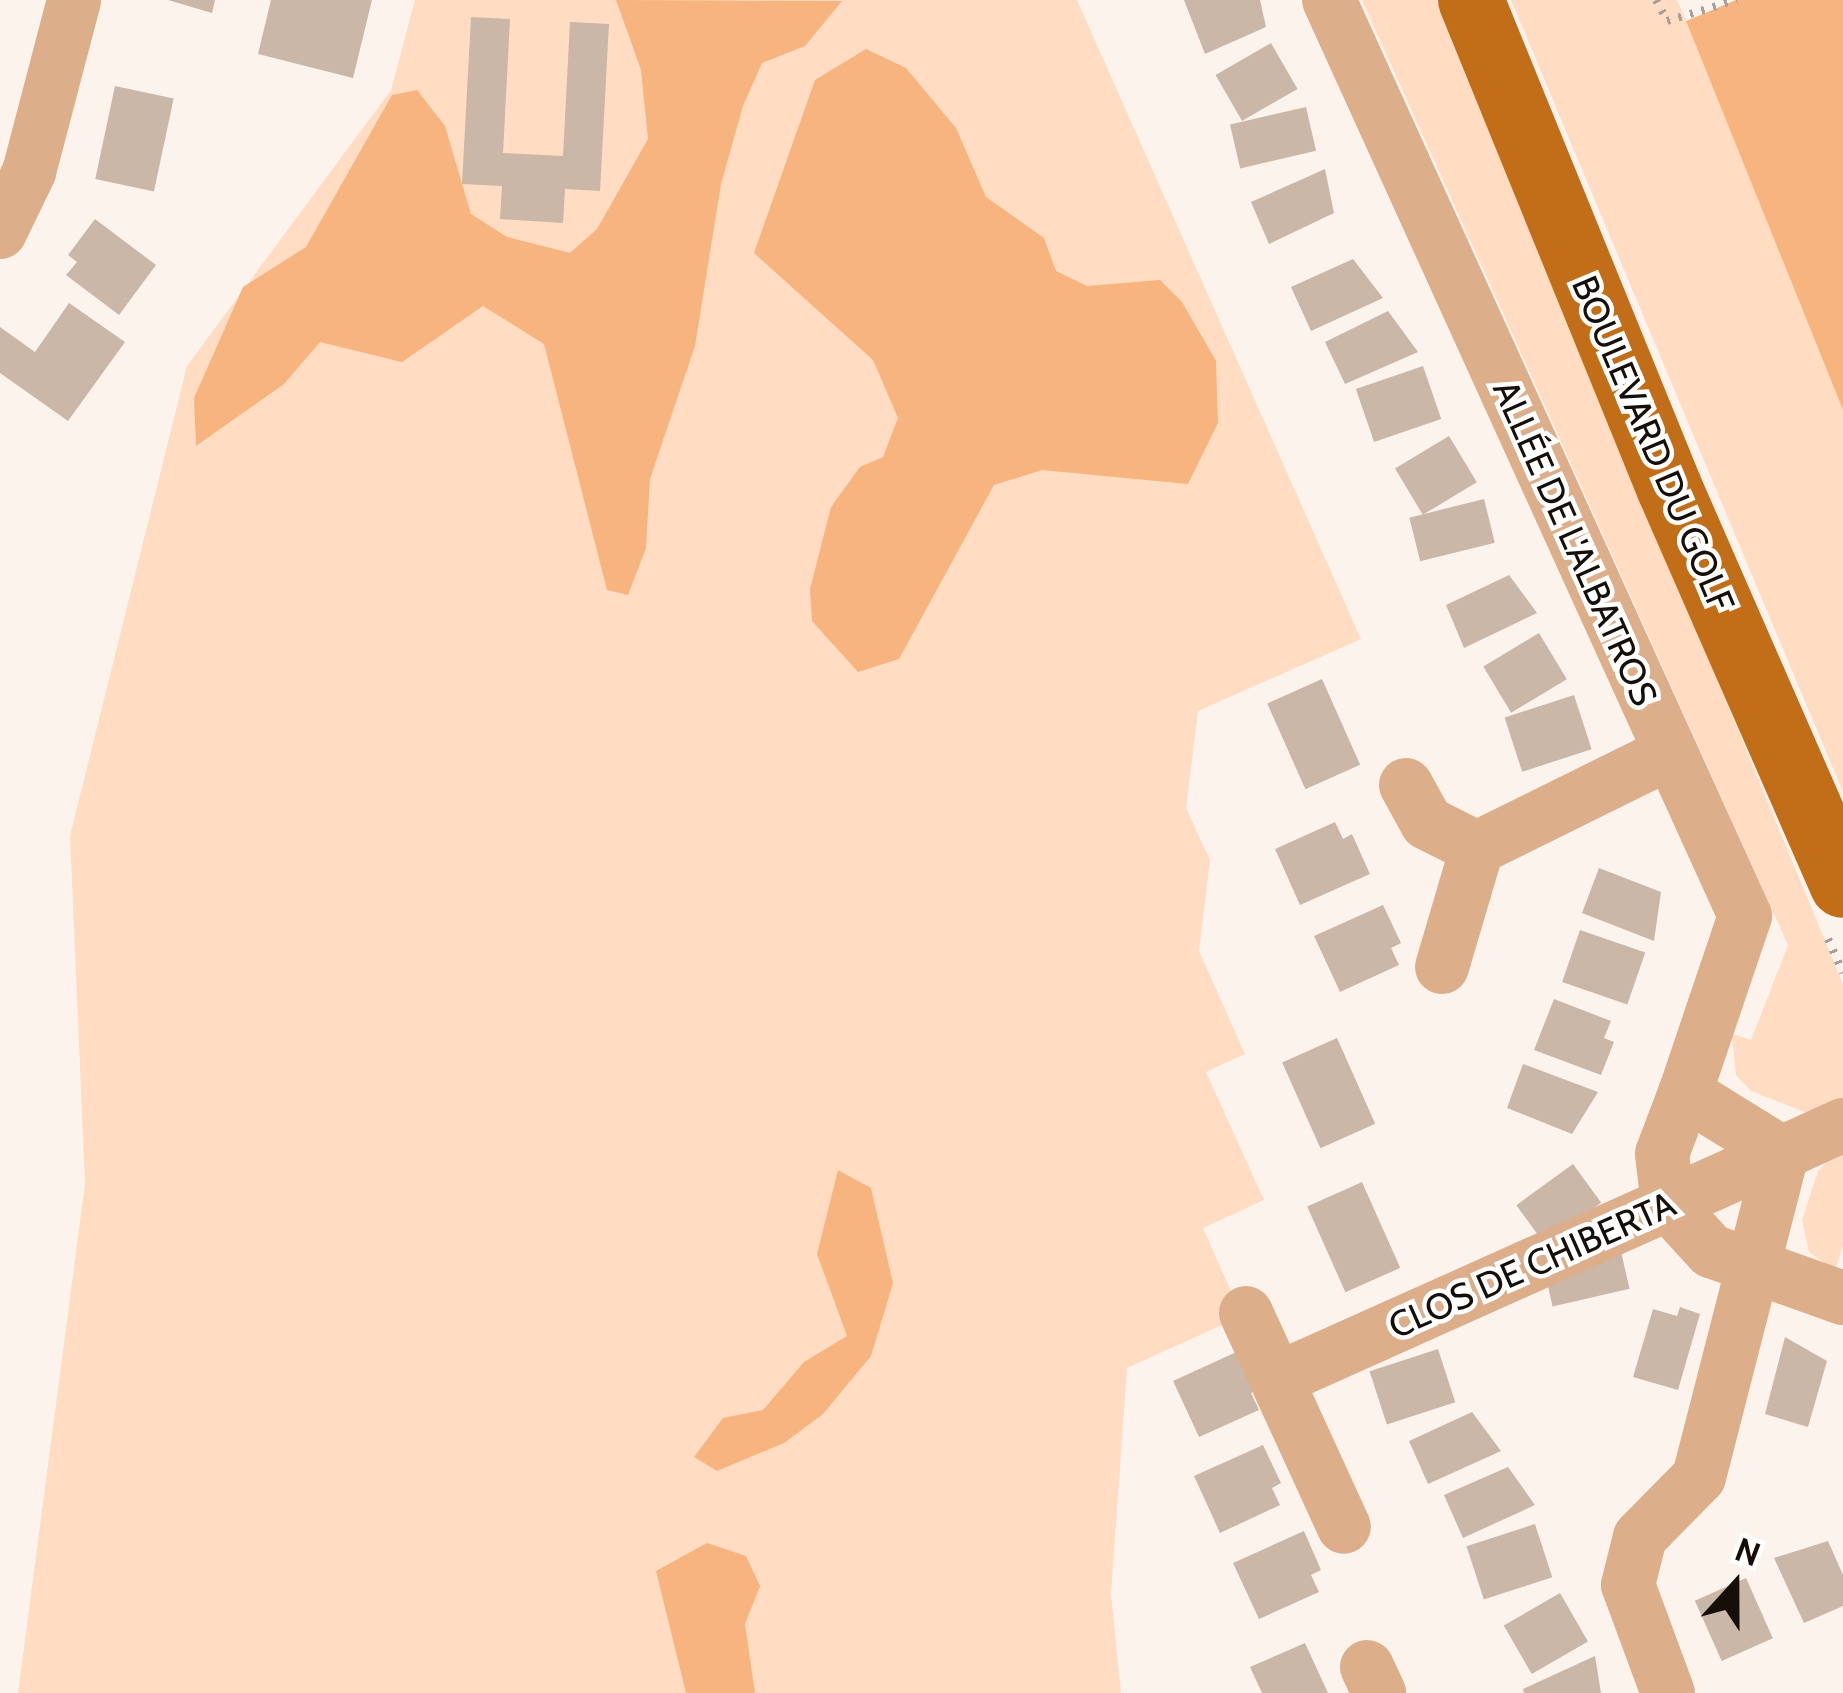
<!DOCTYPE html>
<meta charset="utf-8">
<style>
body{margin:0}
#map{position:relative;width:1843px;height:1693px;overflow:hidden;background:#fcf3ed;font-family:Cabin,sans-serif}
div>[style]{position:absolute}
.green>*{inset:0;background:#ffdcc2}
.forest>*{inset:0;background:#f7b47f}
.building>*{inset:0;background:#cbb7a7;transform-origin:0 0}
.path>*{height:8px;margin-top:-4px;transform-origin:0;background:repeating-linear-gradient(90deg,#a8a09a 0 3px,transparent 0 12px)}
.minor>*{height:54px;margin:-27px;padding:0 27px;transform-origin:27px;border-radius:27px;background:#ddae8a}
.major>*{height:66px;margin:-33px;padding:0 33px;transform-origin:33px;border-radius:33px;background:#c26e18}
span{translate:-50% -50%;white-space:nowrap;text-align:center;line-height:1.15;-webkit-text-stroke:9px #fff;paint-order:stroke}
.street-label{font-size:36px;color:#160f09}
.north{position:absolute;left:1675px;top:1525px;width:120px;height:120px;-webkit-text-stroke:9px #fff;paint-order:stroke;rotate:21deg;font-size:33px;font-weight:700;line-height:48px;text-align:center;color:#160f09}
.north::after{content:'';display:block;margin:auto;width:42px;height:54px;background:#160f09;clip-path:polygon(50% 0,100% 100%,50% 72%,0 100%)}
</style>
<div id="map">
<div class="green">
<div style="clip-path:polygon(415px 0,1077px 0,1361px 639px,1198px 711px,1186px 808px,1210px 860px,1199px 951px,1245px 1054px,1206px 1072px,1264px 1200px,1203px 1228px,1242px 1316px,1127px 1368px,1111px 1594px,1121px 1693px,18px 1693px,85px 1184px,70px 836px,187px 366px,391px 90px)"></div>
<div style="clip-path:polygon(1362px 0,1436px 0,1843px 984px,1843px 1106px,1807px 1113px,1751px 1091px,1736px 1075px,1732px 1034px,1751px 1040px,1788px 945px)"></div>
<div style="clip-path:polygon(1511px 0,1677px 0,1686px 21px,1843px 410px,1843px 792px)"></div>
<div style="clip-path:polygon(1843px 1146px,1843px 1246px,1835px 1270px,1809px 1252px,1802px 1220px,1818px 1171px)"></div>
</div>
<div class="forest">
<div style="clip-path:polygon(616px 0,842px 1px,805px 46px,762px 63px,743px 106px,721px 184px,695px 346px,650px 479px,646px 548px,628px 595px,607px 590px,544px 344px,483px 306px,402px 362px,320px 342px,284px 384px,196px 446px,194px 398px,243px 287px,306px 247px,392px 95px,417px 90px,445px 126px,471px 214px,507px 237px,570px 253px,597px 229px,648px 139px,641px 70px)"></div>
<div style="clip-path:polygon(1736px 0,1843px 0,1843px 410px,1686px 21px)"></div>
<div style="clip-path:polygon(866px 49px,906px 68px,956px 128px,986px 197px,1044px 238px,1056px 271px,1087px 286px,1160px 280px,1182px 302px,1216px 361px,1218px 423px,1188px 484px,1042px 470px,994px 485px,899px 659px,858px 672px,812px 621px,810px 589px,831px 507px,860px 467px,883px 457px,898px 418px,873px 360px,754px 253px,815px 80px)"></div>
<div style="clip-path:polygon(838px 1170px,871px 1188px,893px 1283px,871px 1356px,823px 1414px,784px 1443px,717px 1471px,694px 1457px,723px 1418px,763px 1410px,804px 1362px,847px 1336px,817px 1254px)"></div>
<div style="clip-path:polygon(707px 1543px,746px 1556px,760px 1586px,745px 1624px,755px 1693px,686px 1693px,656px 1571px)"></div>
</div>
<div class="building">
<div style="clip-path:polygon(168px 0,215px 0,212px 13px)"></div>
<div style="clip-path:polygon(271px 0,372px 0,353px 78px,258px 54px)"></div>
<div style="clip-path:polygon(1184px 0,1260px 0,1266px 27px,1205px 54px)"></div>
<div style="clip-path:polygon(471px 17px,510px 19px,503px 153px,563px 156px,570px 22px,609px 24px,600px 191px,565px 189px,563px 223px,500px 219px,502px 186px,462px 184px)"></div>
<div style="left:1271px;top:43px;width:53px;height:64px;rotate:60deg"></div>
<div style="left:115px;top:86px;width:60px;height:95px;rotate:12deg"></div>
<div style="left:1306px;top:107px;width:45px;height:78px;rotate:77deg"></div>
<div style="clip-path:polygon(1325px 169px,1334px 213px,1269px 244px,1251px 202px)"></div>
<div style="clip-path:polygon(95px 219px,156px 265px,119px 315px,66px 275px,77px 262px,68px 255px)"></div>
<div style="clip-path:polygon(1353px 259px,1383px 298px,1311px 331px,1291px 287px)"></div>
<div style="clip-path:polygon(69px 303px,125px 342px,68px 421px,0 373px,0 327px,35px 352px)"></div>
<div style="clip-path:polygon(1388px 311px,1418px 352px,1345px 384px,1325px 342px)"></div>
<div style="left:1423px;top:366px;width:56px;height:71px;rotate:71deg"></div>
<div style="left:1449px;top:436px;width:54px;height:63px;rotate:59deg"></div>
<div style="left:1484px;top:499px;width:45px;height:77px;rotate:76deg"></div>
<div style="clip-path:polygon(1509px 575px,1537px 613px,1464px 648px,1446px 605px)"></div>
<div style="left:1539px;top:633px;width:54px;height:65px;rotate:59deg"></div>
<div style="left:1322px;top:679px;width:94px;height:60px;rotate:66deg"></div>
<div style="left:1574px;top:695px;width:57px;height:73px;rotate:72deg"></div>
<div style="clip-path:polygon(1335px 822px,1343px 839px,1352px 834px,1370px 874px,1300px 905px,1275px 849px)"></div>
<div style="clip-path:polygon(1599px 868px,1661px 892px,1654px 941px,1582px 913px)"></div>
<div style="clip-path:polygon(1383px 905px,1401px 943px,1391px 948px,1399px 965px,1340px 992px,1314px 936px)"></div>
<div style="left:1580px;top:930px;width:69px;height:55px;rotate:19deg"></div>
<div style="clip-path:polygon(1554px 999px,1611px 1021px,1604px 1038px,1614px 1042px,1601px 1075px,1534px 1050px)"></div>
<div style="left:1337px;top:1038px;width:94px;height:60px;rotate:66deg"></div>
<div style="clip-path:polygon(1523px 1064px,1598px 1092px,1572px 1134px,1507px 1108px)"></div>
<div style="left:1573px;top:1164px;width:48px;height:70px;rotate:54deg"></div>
<div style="left:1362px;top:1182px;width:94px;height:60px;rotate:66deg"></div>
<div style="left:1619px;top:1243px;width:47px;height:79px;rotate:77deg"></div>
<div style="clip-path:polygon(1680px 1307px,1700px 1314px,1678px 1390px,1633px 1377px,1653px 1309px,1677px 1316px)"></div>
<div style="clip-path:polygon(1785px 1337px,1827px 1361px,1808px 1427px,1765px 1414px)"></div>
<div style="clip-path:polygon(1243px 1349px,1260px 1388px,1251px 1393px,1259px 1410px,1199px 1437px,1173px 1381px)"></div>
<div style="left:1438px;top:1349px;width:56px;height:72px;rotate:72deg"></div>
<div style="clip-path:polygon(1472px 1412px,1501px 1451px,1428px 1484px,1409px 1441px)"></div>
<div style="clip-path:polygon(1263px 1445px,1281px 1483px,1272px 1488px,1280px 1505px,1220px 1533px,1194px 1476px)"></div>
<div style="clip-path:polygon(1508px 1467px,1535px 1505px,1463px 1538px,1444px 1495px)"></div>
<div style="left:1535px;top:1524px;width:56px;height:72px;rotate:72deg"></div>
<div style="clip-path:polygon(1304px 1531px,1321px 1570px,1311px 1575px,1319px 1592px,1259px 1619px,1233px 1563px)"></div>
<div style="clip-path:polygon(1828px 1541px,1843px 1575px,1843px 1606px,1804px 1623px,1774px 1558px)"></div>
<div style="left:1746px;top:1578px;width:66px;height:56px;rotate:66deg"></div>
<div style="left:1560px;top:1593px;width:56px;height:65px;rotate:60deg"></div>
<div style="clip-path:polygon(1305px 1643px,1328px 1693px,1262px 1693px,1250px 1667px)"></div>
<div style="clip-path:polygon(1595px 1656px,1601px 1693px,1524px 1693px,1523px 1689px)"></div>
</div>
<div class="path">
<div style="left:1656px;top:0;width:24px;rotate:62deg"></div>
<div style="left:1667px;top:21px;width:73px;rotate:-16.7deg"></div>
<div style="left:1828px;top:939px;width:37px;rotate:66deg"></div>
</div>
<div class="minor">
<div style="left:1329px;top:0;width:1006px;rotate:65.57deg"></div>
<div style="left:1745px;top:916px;width:187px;rotate:108.7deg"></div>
<div style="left:1685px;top:1093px;width:114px;rotate:31.7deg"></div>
<div style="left:1782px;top:1153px;width:67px;rotate:-24.7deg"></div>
<div style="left:0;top:232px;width:67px;rotate:-64.2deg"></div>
<div style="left:29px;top:172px;width:178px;rotate:-75.3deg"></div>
<div style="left:1406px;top:785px;width:43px;rotate:61.1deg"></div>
<div style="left:1427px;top:823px;width:56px;rotate:26.6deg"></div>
<div style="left:1442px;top:967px;width:124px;rotate:-73.6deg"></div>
<div style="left:1477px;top:848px;width:214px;rotate:-26.3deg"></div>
<div style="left:1685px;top:1093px;width:65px;rotate:110.7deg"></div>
<div style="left:1662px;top:1154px;width:50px;rotate:83.2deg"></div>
<div style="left:1668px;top:1204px;width:64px;rotate:47.5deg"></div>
<div style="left:1711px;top:1251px;width:140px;rotate:19.6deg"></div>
<div style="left:1246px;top:1313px;width:235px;rotate:65.4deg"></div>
<div style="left:1282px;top:1377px;width:548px;rotate:-24.13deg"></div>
<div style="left:1367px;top:1667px;width:29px;rotate:65deg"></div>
<div style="left:1668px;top:1693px;width:115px;rotate:-110.3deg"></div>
<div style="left:1628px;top:1585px;width:49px;rotate:-76deg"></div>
<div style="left:1640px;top:1537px;width:84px;rotate:-45.5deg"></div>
<div style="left:1699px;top:1477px;width:334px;rotate:-75.6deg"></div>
</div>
<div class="major">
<div style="left:1471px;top:0;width:526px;rotate:67.87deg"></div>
<div style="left:1669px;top:487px;width:434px;rotate:66.4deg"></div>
</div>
<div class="street-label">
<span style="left:1653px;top:444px;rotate:67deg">BOULEVARD DU GOLF</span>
<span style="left:1575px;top:543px;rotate:66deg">ALLÉE DE L'ALBATROS</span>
<span style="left:1532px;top:1265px;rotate:-24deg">CLOS DE CHIBERTA</span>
</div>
<div class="north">N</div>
</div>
